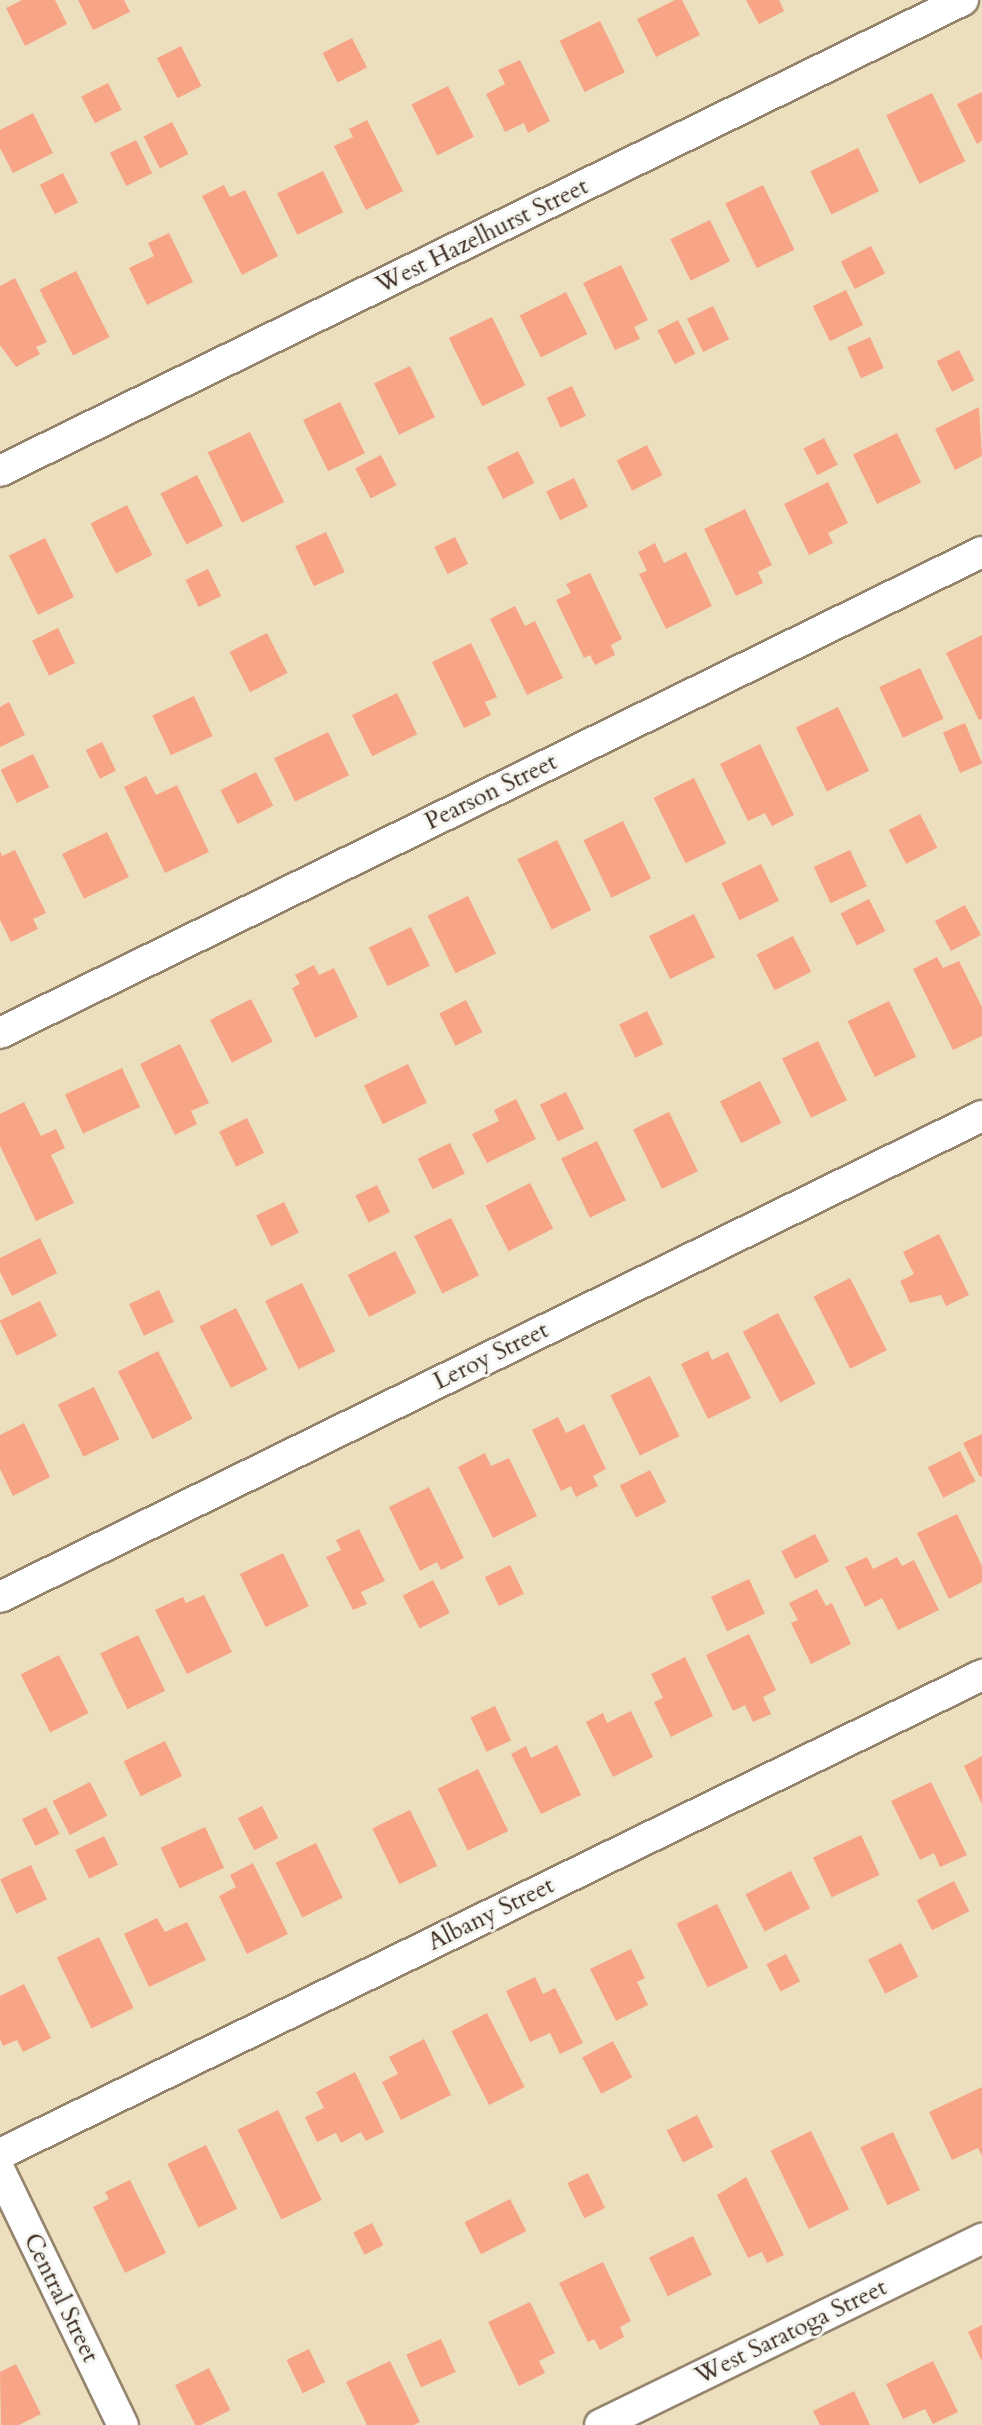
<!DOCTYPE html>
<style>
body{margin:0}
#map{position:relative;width:982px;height:2425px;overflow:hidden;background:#ecdfbe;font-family:Cardo,serif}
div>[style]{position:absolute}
.building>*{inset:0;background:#f8a487;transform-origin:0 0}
.roads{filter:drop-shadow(2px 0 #94846e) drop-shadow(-2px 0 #94846e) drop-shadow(0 2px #94846e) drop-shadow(0 -2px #94846e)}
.street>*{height:30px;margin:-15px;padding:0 15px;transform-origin:15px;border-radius:15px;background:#fff}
span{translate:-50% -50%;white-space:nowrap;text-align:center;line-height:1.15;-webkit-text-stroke:6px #f6f6f2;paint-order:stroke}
.street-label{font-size:24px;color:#3b2a1e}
</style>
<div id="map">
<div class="building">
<div style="clip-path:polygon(22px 0,55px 0,67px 24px,25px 46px,6px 8px)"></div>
<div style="clip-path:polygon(78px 0,124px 0,130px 12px,93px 30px)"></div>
<div style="clip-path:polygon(675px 0,682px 0,700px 35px,656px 57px,637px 19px)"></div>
<div style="clip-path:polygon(746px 0,779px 0,784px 11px,759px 24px)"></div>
<div style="left:600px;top:21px;width:57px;height:45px;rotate:64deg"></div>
<div style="left:352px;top:38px;width:33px;height:33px;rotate:63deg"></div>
<div style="left:181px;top:46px;width:45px;height:27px;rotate:63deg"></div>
<div style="clip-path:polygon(520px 60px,550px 121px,528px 133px,524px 123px,505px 132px,486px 94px,505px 84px,498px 70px)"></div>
<div style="left:108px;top:83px;width:30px;height:30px;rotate:63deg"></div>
<div style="left:448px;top:86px;width:57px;height:41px;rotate:63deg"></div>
<div style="clip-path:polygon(982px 92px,982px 141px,977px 144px,957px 104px)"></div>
<div style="left:932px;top:93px;width:76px;height:51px;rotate:64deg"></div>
<div style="clip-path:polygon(33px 113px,53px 153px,13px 173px,0 148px,0 130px)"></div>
<div style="clip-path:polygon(367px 120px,403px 191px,366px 210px,334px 146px,353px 137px,349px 129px)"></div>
<div style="left:172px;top:122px;width:36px;height:32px;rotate:63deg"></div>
<div style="left:136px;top:140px;width:37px;height:29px;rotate:64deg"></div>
<div style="left:858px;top:148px;width:48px;height:53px;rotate:64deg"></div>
<div style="left:323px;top:171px;width:46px;height:51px;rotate:64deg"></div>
<div style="left:63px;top:173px;width:33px;height:26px;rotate:63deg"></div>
<div style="clip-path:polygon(224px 185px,230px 197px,245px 190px,278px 256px,242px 275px,202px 196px)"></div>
<div style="left:763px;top:185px;width:72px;height:42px;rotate:64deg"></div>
<div style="left:710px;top:220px;width:46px;height:44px;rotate:64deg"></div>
<div style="clip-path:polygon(169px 233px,193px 282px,147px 305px,129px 268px,154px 256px,148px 243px)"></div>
<div style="left:871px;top:246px;width:31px;height:34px;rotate:63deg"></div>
<div style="clip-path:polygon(621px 265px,648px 320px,634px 327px,640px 339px,615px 350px,583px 283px)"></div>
<div style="left:76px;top:271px;width:74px;height:41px;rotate:63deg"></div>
<div style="clip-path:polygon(15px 278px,47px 342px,36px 347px,40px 354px,16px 367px,0 345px,0 286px)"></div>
<div style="left:846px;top:290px;width:39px;height:37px;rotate:64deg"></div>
<div style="left:566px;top:292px;width:47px;height:52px;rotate:63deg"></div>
<div style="left:713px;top:306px;width:37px;height:29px;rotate:64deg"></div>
<div style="left:492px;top:317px;width:76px;height:48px;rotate:64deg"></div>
<div style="left:678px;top:320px;width:38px;height:23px;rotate:63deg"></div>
<div style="left:870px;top:337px;width:34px;height:25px;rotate:66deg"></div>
<div style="left:959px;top:350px;width:34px;height:25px;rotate:63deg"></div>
<div style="left:410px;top:366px;width:57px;height:40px;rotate:64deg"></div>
<div style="left:572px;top:386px;width:33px;height:28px;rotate:65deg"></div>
<div style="left:340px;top:402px;width:57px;height:41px;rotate:64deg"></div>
<div style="clip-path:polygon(979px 407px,982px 456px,955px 470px,935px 429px)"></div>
<div style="left:250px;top:432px;width:78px;height:47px;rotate:64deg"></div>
<div style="left:897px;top:433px;width:55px;height:49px;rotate:64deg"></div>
<div style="left:824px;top:438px;width:30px;height:23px;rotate:63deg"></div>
<div style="left:647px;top:445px;width:34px;height:34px;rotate:63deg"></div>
<div style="left:518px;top:451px;width:36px;height:35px;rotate:63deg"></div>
<div style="left:381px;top:455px;width:34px;height:29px;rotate:63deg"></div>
<div style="left:197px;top:475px;width:57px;height:41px;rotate:63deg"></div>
<div style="left:574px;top:478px;width:32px;height:31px;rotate:64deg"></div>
<div style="clip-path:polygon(828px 482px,848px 523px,828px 533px,833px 543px,809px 555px,784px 504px)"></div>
<div style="left:127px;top:505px;width:56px;height:41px;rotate:63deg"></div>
<div style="clip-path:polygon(745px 509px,772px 565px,758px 572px,763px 583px,736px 596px,704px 529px)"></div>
<div style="left:326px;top:532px;width:44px;height:34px;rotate:65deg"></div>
<div style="left:455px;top:537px;width:30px;height:23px;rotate:64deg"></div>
<div style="left:45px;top:538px;width:66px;height:40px;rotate:64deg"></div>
<div style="clip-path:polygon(655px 543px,664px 563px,686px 552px,712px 606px,666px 629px,639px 574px,647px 571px,638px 552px)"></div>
<div style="left:208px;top:569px;width:30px;height:25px;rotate:64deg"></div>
<div style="clip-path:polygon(590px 573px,622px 639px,611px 645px,615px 655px,595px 665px,590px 655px,584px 658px,556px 600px,571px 593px,566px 584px)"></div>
<div style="clip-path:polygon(515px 606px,525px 626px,535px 621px,563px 678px,527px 695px,490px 619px)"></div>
<div style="left:58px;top:628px;width:39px;height:29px;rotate:64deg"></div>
<div style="left:267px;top:633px;width:45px;height:42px;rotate:63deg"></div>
<div style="clip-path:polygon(982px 635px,982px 719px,979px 720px,946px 653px)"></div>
<div style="clip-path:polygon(471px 643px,497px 697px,485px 702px,491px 715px,464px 728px,432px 662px)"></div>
<div style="left:920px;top:668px;width:56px;height:45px;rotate:65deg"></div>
<div style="left:397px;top:693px;width:46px;height:50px;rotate:64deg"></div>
<div style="left:194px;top:696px;width:44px;height:46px;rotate:65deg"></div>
<div style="clip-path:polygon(9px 702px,25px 735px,0 747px,0 707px)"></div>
<div style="left:838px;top:707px;width:71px;height:47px;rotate:64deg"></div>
<div style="left:965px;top:723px;width:44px;height:24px;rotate:67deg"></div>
<div style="left:328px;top:732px;width:48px;height:60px;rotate:64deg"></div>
<div style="left:102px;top:742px;width:32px;height:18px;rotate:64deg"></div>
<div style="clip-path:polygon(760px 744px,794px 815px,772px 826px,765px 813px,748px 821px,720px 764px)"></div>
<div style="left:33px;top:754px;width:37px;height:36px;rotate:64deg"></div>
<div style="left:256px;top:772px;width:38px;height:40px;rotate:63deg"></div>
<div style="clip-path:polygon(146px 776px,156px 795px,177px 785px,209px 852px,165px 873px,124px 787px)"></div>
<div style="left:694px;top:778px;width:73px;height:45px;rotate:64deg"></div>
<div style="left:920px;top:814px;width:38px;height:35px;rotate:63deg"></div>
<div style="left:623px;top:821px;width:64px;height:44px;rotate:64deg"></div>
<div style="left:107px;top:832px;width:50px;height:50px;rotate:64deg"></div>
<div style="left:557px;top:840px;width:78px;height:44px;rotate:64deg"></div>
<div style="clip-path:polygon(15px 850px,46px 913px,33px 919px,38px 929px,11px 942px,0 920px,0 851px,2px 856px)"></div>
<div style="left:850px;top:850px;width:40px;height:40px;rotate:65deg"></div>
<div style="left:761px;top:864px;width:41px;height:44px;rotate:64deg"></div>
<div style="left:468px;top:896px;width:64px;height:45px;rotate:64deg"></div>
<div style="left:869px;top:899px;width:36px;height:32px;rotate:63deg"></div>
<div style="left:965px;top:905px;width:34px;height:34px;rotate:62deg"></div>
<div style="left:694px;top:914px;width:48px;height:50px;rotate:64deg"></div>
<div style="left:411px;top:927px;width:43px;height:47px;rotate:64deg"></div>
<div style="left:793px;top:936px;width:40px;height:41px;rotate:63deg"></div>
<div style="clip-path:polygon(937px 957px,943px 968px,959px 961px,982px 1007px,982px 1036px,953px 1050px,913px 969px)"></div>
<div style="clip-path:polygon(314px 965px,319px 975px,334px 968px,358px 1017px,315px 1038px,292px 988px,300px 984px,295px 975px)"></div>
<div style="left:251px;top:999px;width:48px;height:46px;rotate:63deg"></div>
<div style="left:466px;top:1000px;width:36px;height:30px;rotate:63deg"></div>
<div style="left:889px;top:1001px;width:62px;height:46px;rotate:64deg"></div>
<div style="left:647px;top:1011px;width:37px;height:31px;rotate:64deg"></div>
<div style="left:818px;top:1041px;width:66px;height:40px;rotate:64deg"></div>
<div style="clip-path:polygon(180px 1044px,209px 1103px,191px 1111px,197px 1124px,175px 1135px,140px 1064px)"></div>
<div style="left:408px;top:1064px;width:43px;height:49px;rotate:64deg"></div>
<div style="left:122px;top:1068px;width:43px;height:63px;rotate:65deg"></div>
<div style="left:760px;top:1081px;width:47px;height:45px;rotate:63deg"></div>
<div style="left:566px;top:1092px;width:41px;height:29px;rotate:64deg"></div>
<div style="clip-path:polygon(516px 1099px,536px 1139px,487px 1163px,472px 1134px,499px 1121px,494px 1110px)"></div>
<div style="clip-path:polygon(24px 1102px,41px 1136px,56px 1129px,65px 1148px,51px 1155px,74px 1203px,36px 1221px,0 1146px,0 1114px)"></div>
<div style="left:669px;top:1112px;width:66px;height:40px;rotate:64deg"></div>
<div style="left:247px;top:1118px;width:39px;height:31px;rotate:64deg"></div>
<div style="left:597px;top:1141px;width:66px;height:40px;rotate:64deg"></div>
<div style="left:450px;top:1143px;width:34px;height:36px;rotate:64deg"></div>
<div style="left:530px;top:1183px;width:51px;height:50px;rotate:63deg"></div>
<div style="left:377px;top:1185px;width:30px;height:24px;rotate:64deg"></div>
<div style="left:284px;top:1202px;width:34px;height:31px;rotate:64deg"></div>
<div style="left:451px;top:1218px;width:64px;height:41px;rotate:64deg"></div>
<div style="clip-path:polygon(939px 1234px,969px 1295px,946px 1306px,941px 1295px,910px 1303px,900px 1281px,914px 1274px,903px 1252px)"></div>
<div style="clip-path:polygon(40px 1238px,57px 1273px,12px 1296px,0 1272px,0 1258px)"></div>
<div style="left:395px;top:1251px;width:47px;height:53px;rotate:63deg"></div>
<div style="left:850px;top:1278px;width:81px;height:41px;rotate:63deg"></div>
<div style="left:302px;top:1283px;width:76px;height:41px;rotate:64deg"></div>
<div style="left:159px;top:1290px;width:35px;height:33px;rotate:65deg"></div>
<div style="left:40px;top:1301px;width:39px;height:45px;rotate:64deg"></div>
<div style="left:236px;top:1308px;width:69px;height:41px;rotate:63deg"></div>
<div style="left:778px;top:1313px;width:80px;height:40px;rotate:62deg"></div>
<div style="left:158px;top:1351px;width:76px;height:45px;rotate:63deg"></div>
<div style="clip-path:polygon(708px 1351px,712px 1360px,728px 1352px,751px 1398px,708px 1419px,681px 1364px)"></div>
<div style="left:650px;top:1376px;width:67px;height:44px;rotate:64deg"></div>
<div style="left:94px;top:1387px;width:58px;height:40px;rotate:64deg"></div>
<div style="clip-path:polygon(558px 1417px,566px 1433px,584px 1424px,606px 1469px,593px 1476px,598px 1486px,576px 1497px,571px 1486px,561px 1491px,532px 1430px)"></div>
<div style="clip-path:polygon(24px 1423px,50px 1477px,13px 1496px,0 1469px,0 1435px)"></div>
<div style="clip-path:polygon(982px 1434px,982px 1476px,980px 1477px,963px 1443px)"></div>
<div style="left:960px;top:1451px;width:34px;height:36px;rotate:63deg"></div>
<div style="clip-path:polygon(485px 1453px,491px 1466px,509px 1458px,537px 1516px,493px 1538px,458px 1467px)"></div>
<div style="left:650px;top:1470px;width:36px;height:34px;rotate:63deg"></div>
<div style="clip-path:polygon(429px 1487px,464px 1558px,441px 1570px,437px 1562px,420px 1571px,389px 1507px)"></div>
<div style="clip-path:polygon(957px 1514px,982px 1566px,982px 1582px,949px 1599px,917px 1533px)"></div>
<div style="clip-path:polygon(359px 1529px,385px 1581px,361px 1592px,367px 1604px,353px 1610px,326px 1557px,341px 1550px,336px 1540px)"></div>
<div style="left:815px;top:1534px;width:31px;height:38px;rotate:63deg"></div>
<div style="left:283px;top:1553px;width:59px;height:48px;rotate:64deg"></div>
<div style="clip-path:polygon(867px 1557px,873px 1569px,897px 1557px,902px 1566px,914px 1560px,939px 1610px,898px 1630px,882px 1598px,865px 1607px,845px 1567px)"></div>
<div style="left:510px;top:1565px;width:32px;height:28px;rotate:64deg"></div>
<div style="left:749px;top:1579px;width:38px;height:42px;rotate:65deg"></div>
<div style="left:433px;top:1580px;width:37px;height:34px;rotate:63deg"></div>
<div style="clip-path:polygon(817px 1589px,826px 1606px,832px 1603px,851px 1644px,811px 1664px,791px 1623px,798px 1620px,789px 1603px)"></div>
<div style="clip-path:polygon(204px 1595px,232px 1652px,187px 1674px,155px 1610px,183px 1597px,186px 1603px)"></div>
<div style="clip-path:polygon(749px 1634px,776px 1690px,763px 1697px,771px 1714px,753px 1722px,745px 1705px,733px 1711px,706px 1655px)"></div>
<div style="left:138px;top:1635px;width:62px;height:42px;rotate:64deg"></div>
<div style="left:59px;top:1655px;width:65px;height:43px;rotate:63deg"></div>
<div style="clip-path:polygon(685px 1657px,713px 1716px,671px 1737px,654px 1702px,663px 1698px,651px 1674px)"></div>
<div style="left:495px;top:1706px;width:38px;height:27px;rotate:65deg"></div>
<div style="clip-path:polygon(631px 1711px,653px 1757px,613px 1777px,586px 1722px,603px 1713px,607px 1723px)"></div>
<div style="left:165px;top:1741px;width:39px;height:46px;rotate:64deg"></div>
<div style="clip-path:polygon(557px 1745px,581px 1795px,541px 1814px,511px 1754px,526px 1746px,531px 1758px)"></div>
<div style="clip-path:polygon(982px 1756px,982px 1804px,964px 1766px)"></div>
<div style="left:478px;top:1769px;width:69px;height:45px;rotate:64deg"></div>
<div style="left:90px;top:1782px;width:38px;height:42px;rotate:63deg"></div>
<div style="clip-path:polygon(931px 1782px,967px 1855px,940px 1867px,934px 1853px,920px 1860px,891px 1801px)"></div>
<div style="left:262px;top:1806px;width:36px;height:27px;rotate:63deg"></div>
<div style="left:46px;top:1807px;width:30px;height:27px;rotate:63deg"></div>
<div style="left:410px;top:1810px;width:62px;height:42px;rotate:64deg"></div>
<div style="left:205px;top:1827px;width:45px;height:49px;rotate:65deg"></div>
<div style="left:861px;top:1835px;width:44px;height:53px;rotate:65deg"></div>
<div style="left:104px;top:1836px;width:32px;height:32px;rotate:64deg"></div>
<div style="left:316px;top:1843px;width:61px;height:45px;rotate:64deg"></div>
<div style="clip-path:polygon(253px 1863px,288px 1934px,247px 1954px,219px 1896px,236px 1887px,230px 1875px)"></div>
<div style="left:31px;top:1865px;width:38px;height:34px;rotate:65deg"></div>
<div style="left:791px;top:1871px;width:42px;height:51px;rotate:63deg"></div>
<div style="left:954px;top:1881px;width:34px;height:42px;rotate:63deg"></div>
<div style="left:717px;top:1904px;width:71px;height:45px;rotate:64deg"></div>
<div style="clip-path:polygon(157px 1918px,165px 1932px,187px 1922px,206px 1960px,149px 1987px,124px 1934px)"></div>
<div style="left:99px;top:1937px;width:79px;height:47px;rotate:64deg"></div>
<div style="left:901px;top:1943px;width:38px;height:37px;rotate:63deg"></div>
<div style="clip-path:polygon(631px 1949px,645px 1978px,637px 1982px,648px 2005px,616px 2021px,590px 1969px)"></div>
<div style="left:786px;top:1954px;width:31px;height:22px;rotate:63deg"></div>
<div style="clip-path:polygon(535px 1977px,543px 1994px,555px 1988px,583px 2043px,560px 2054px,550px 2033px,530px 2042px,506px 1991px)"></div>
<div style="clip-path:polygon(24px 1984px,51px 2038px,23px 2052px,17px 2040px,3px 2046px,0 2039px,0 1996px)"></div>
<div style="left:487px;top:2013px;width:83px;height:40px;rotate:63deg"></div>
<div style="clip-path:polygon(424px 2039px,451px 2095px,401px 2120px,382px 2082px,398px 2074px,389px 2057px)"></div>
<div style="left:613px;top:2041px;width:41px;height:35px;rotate:62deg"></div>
<div style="clip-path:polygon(355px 2072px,384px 2132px,366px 2141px,361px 2132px,341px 2143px,336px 2133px,317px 2142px,305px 2117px,324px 2108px,316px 2092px)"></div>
<div style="clip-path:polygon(982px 2087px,982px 2156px,978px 2148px,952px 2160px,929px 2112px)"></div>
<div style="left:278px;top:2110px;width:100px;height:45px;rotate:64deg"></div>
<div style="left:697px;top:2115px;width:36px;height:34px;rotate:63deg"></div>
<div style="left:811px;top:2131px;width:87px;height:45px;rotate:64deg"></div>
<div style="left:893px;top:2132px;width:64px;height:36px;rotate:65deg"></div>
<div style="left:206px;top:2145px;width:71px;height:43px;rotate:64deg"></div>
<div style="left:588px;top:2173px;width:39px;height:23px;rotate:64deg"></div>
<div style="clip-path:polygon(746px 2177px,784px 2255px,767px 2263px,762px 2252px,748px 2258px,717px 2195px)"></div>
<div style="clip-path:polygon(130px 2180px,166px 2253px,125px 2273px,93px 2207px,109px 2199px,105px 2192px)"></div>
<div style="left:510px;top:2199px;width:36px;height:51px;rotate:63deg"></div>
<div style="left:372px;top:2223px;width:25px;height:21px;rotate:63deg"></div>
<div style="left:693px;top:2236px;width:43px;height:49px;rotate:64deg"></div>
<div style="clip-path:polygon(603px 2262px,631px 2321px,620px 2327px,624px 2337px,600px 2350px,594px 2339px,588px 2342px,559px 2283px)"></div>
<div style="clip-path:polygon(530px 2302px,555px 2353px,539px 2361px,545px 2373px,519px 2386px,488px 2322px)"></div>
<div style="clip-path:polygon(982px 2325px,982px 2362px,968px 2332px)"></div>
<div style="left:441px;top:2339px;width:36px;height:38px;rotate:66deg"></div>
<div style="left:309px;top:2349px;width:37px;height:25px;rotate:64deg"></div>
<div style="clip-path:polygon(390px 2361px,420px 2422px,414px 2425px,367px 2425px,346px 2382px)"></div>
<div style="clip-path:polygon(933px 2361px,958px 2412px,933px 2424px,925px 2409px,903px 2419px,886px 2384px)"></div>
<div style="clip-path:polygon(16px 2364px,41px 2414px,19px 2425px,1px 2425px,0 2372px)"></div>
<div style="left:209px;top:2368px;width:47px;height:38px;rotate:63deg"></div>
<div style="clip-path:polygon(854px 2391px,870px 2425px,820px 2425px,813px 2411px)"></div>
</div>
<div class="roads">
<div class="street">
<div style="left:0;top:471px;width:1072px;rotate:-26.06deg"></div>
<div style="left:0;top:1033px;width:1093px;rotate:-26.1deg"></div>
<div style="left:0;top:1597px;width:1093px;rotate:-26.1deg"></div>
<div style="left:0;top:2154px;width:1093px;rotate:-26deg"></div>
<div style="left:0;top:2171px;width:282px;rotate:64.2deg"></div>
<div style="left:600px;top:2425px;width:425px;rotate:-26deg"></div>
</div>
</div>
<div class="street-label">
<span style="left:482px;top:236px;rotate:-26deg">West Hazelhurst Street</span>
<span style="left:491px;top:792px;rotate:-26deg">Pearson Street</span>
<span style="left:491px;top:1356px;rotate:-26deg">Leroy Street</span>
<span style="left:491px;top:1914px;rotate:-26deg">Albany Street</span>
<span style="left:61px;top:2298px;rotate:64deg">Central Street</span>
<span style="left:791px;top:2332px;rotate:-26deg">West Saratoga Street</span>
</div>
</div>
